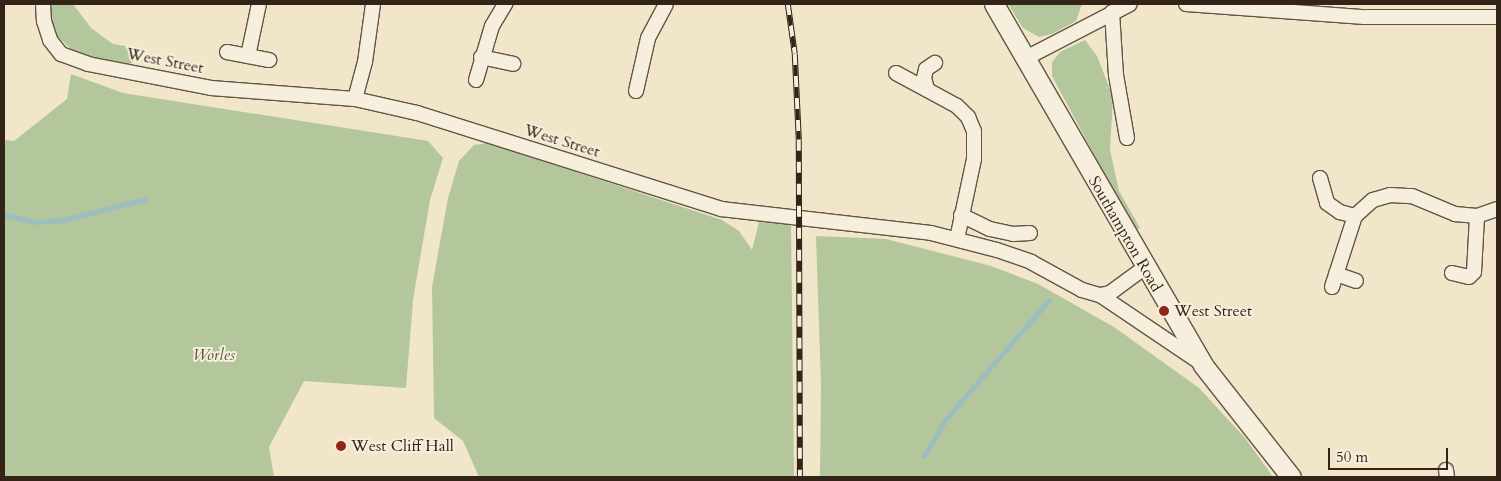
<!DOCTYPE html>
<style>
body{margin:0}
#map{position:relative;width:1501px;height:481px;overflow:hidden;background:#f1e6ca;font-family:Cardo,serif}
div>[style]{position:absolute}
.green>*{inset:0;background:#b4c69b}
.stream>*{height:5px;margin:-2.5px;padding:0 2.5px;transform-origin:2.5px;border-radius:2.5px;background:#9dbebf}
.roads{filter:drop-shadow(1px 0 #635444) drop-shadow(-1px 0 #635444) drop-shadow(0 1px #635444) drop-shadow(0 -1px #635444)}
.street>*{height:14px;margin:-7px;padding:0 7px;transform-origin:7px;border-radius:7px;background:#f6efdd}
.secondary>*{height:19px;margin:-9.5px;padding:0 9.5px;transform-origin:9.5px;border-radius:9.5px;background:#f6efdd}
.rail>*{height:5.5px;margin-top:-2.75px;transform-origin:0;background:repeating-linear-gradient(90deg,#f6efdd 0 11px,#342317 0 22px);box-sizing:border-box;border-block:1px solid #342317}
.dots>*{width:14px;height:14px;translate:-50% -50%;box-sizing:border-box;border:2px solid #f6efdd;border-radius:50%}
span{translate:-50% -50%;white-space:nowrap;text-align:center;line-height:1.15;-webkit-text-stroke:4px #f6efdd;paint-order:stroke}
.street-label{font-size:16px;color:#342317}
.poi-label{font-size:16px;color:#342317}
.left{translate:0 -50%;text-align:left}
.park-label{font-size:16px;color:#5a543f;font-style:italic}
.frame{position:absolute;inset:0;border:5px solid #342317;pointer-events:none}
.scale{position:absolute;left:1328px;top:448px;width:120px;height:22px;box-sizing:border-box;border:2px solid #342317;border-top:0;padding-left:6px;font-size:15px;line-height:18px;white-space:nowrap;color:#342317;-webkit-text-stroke:4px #f6efdd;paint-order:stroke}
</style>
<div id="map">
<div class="green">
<div style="clip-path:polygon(50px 4px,73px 4px,91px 28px,113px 44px,138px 48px,138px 57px,129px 65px,97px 61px,74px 52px,55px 34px,49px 18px)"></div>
<div style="clip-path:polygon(1008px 4px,1082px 4px,1076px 21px,1052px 34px,1039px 37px,1023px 28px)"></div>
<div style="clip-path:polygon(1085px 40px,1097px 56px,1113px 97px,1110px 150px,1119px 191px,1140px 228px,1135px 231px,1052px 76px,1052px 62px,1060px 52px)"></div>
<div style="clip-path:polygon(71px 74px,123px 93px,428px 141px,443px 158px,430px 200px,413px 300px,406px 388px,304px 381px,269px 447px,274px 477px,4px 477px,4px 140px,14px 141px,67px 99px)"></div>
<div style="clip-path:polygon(488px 143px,722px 220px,739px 231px,752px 250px,759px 222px,791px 223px,794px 477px,479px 477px,463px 441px,434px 418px,432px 287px,448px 198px,459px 161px,474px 145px)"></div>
<div style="clip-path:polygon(816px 236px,886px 239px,991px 266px,1038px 284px,1114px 327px,1199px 388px,1245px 438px,1273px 477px,820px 477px,821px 385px)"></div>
</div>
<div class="stream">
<div style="left:4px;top:215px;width:33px;rotate:12deg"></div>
<div style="left:36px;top:222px;width:28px;rotate:-4deg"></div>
<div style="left:64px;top:220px;width:84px;rotate:-14.5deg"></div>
<div style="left:924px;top:456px;width:42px;rotate:-59.7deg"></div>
<div style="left:945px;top:420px;width:159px;rotate:-49.1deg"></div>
</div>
<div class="roads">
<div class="street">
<div style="left:43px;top:4px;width:17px;rotate:87deg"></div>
<div style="left:44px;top:21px;width:20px;rotate:72deg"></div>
<div style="left:50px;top:40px;width:18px;rotate:52deg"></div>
<div style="left:61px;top:54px;width:29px;rotate:20deg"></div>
<div style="left:88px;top:64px;width:125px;rotate:11deg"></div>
<div style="left:211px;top:88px;width:144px;rotate:4.4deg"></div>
<div style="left:355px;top:99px;width:64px;rotate:12.7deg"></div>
<div style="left:417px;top:113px;width:319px;rotate:17.5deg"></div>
<div style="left:721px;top:209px;width:211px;rotate:6.5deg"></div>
<div style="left:931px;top:233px;width:68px;rotate:14.4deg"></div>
<div style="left:997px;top:250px;width:36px;rotate:19deg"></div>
<div style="left:1031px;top:262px;width:58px;rotate:28.8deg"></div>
<div style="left:1082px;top:290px;width:19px;rotate:16deg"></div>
<div style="left:1100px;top:295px;width:122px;rotate:34deg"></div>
<div style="left:1186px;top:4px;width:179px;rotate:4.2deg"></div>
<div style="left:1365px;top:17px;width:132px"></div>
<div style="left:1112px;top:12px;width:63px;rotate:86.4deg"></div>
<div style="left:1116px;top:75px;width:64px;rotate:80.1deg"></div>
<div style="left:227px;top:52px;width:43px;rotate:10.8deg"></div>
<div style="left:248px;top:56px;width:53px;rotate:-78.1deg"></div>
<div style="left:481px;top:57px;width:33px;rotate:12deg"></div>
<div style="left:1024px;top:59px;width:119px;rotate:-27.4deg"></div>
<div style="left:896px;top:73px;width:69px;rotate:28.4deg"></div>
<div style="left:957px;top:106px;width:16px;rotate:45deg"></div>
<div style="left:968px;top:117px;width:15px;rotate:67deg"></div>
<div style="left:974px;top:131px;width:28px;rotate:90deg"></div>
<div style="left:974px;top:159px;width:82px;rotate:102deg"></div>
<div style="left:476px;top:80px;width:56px;rotate:-73.5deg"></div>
<div style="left:492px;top:26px;width:26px;rotate:-59deg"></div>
<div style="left:927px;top:89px;width:11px;rotate:-105deg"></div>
<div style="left:924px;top:78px;width:9px;rotate:-77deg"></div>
<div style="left:926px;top:69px;width:11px;rotate:-34deg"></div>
<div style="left:636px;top:91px;width:54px;rotate:-77.2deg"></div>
<div style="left:648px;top:38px;width:38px;rotate:-62deg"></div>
<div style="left:355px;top:99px;width:38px;rotate:-75deg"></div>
<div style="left:365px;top:62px;width:59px;rotate:-82.1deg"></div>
<div style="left:1320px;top:178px;width:26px;rotate:74deg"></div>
<div style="left:1327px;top:203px;width:16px;rotate:35deg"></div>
<div style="left:1340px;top:212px;width:16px;rotate:15deg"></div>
<div style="left:961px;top:215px;width:32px;rotate:26deg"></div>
<div style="left:990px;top:229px;width:24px;rotate:12deg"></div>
<div style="left:1013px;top:234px;width:17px;rotate:-3deg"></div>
<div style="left:1452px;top:273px;width:17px;rotate:13deg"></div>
<div style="left:1469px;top:277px;width:7px;rotate:-45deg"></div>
<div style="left:1474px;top:272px;width:56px;rotate:-86.9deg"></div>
<div style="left:1336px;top:274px;width:21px;rotate:19deg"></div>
<div style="left:1332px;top:287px;width:75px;rotate:-72.1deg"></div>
<div style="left:1355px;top:216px;width:24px;rotate:-42deg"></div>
<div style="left:1373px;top:200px;width:18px;rotate:-16deg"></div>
<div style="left:1390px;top:195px;width:22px;rotate:3deg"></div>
<div style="left:1412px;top:196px;width:47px;rotate:22.7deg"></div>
<div style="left:1455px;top:214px;width:22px;rotate:5deg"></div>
<div style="left:1477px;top:216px;width:21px;rotate:-19deg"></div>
<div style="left:1100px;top:295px;width:10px;rotate:-11deg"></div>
<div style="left:1110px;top:293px;width:42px;rotate:-36.3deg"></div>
<div style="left:1446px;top:470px;width:7px;rotate:82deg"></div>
</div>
<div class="secondary">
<div style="left:994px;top:4px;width:417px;rotate:59.9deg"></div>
<div style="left:1203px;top:365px;width:142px;rotate:51.8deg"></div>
</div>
</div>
<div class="rail">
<div style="left:788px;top:4px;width:50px;rotate:82deg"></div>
<div style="left:795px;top:54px;width:86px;rotate:87.3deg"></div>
<div style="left:799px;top:140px;width:337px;rotate:89.8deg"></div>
</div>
<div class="dots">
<div style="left:1164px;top:311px;background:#8f2418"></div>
<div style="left:341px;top:446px;background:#8f2418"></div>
</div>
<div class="street-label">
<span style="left:165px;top:61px;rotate:11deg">West Street</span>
<span style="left:562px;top:141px;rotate:17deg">West Street</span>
<span style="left:1125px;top:234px;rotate:60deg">Southampton Road</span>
</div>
<div class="poi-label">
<span class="left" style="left:1174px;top:311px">West Street</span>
<span class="left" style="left:351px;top:446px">West Cliff Hall</span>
</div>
<div class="park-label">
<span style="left:214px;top:355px">Worles</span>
</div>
<div class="frame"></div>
<div class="scale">50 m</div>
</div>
